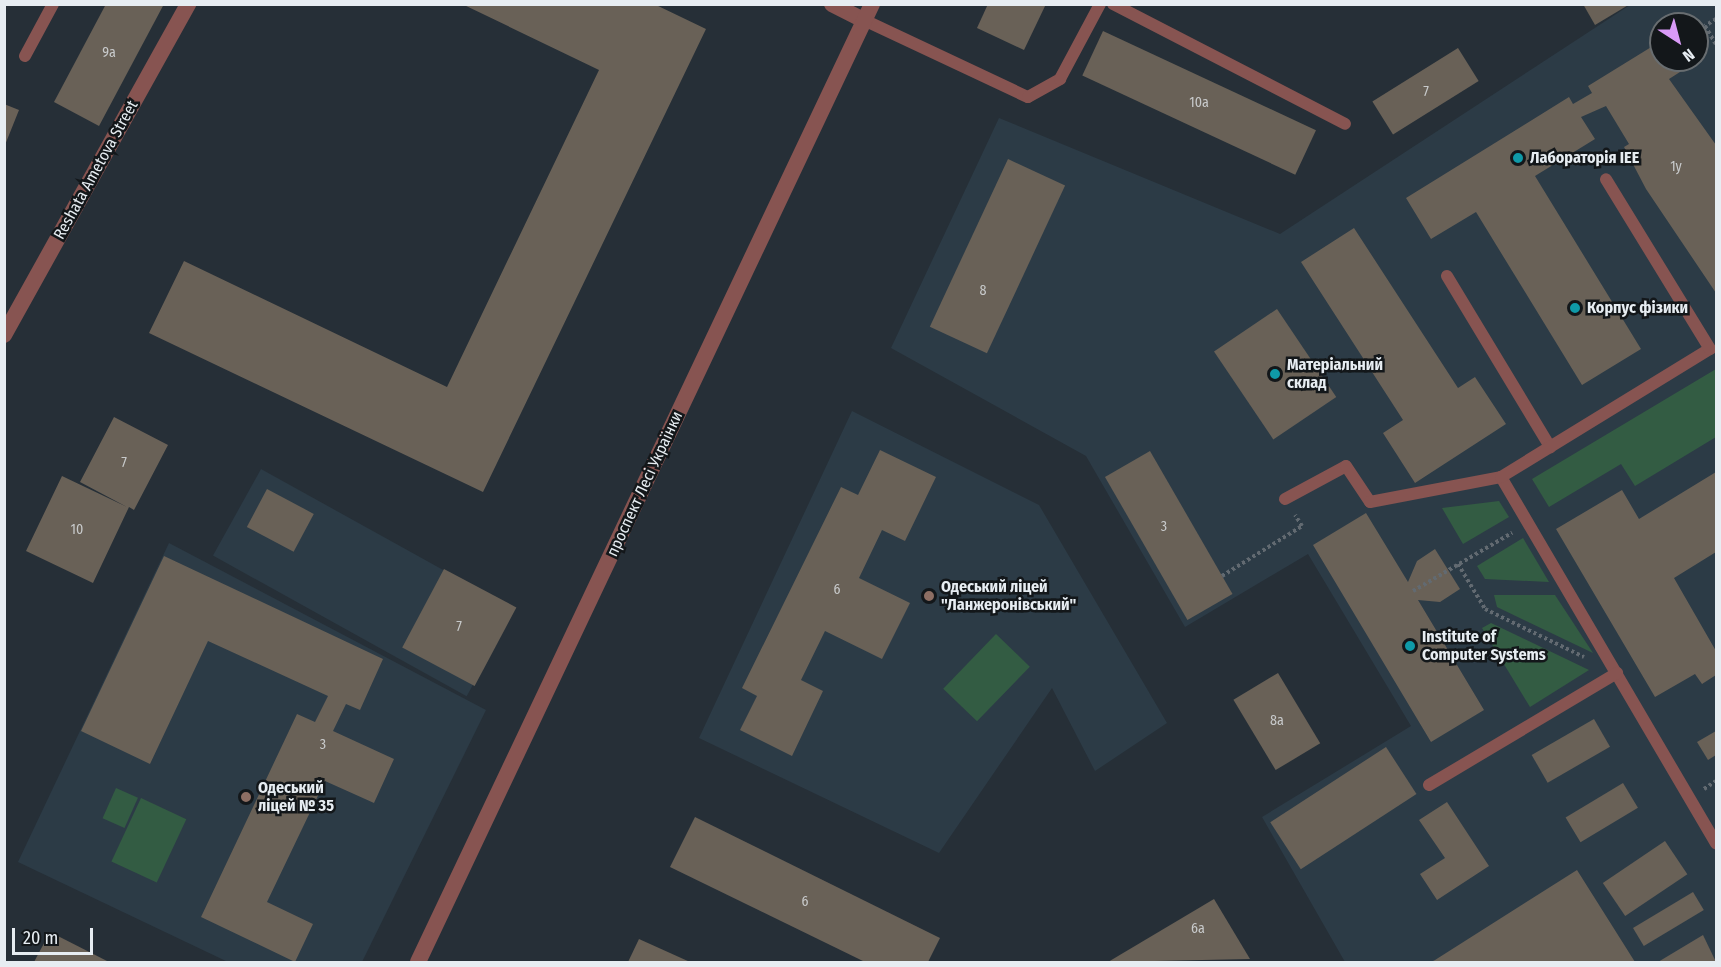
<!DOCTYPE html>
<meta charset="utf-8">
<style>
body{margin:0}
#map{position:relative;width:1721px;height:967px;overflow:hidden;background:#262f37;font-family:"Fira Sans Condensed",sans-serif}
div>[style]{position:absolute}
.built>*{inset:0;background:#2c3b46;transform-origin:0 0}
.green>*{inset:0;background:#335c43;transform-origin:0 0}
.building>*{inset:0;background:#696157;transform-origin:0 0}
.path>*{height:4px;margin-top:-2px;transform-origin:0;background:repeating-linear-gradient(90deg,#626a71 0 3px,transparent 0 6px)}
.service>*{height:12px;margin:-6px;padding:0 6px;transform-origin:6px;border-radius:6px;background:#875451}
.minor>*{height:16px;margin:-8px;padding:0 8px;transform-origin:8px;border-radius:8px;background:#875451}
.tertiary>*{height:16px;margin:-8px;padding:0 8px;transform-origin:8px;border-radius:8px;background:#875451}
.dots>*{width:16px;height:16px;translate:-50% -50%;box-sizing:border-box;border:3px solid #13171a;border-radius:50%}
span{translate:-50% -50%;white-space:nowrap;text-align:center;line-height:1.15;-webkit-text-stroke:5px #13171a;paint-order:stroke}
.number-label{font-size:14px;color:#c8cacb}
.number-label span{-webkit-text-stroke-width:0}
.poi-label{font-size:16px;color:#e7edf2;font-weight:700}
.left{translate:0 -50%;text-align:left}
.street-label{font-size:16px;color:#e7edf2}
.frame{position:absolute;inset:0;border:6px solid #e7edf2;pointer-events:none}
.north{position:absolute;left:1649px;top:12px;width:60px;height:60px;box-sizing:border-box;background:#13171a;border:2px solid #686d70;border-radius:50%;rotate:144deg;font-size:16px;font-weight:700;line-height:24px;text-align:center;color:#e7edf2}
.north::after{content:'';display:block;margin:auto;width:21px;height:27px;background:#d99af7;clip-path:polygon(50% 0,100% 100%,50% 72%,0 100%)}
.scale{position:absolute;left:12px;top:928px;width:81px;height:27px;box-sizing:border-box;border:3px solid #e7edf2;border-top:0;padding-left:8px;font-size:18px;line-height:21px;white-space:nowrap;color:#e7edf2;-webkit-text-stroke:4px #13171a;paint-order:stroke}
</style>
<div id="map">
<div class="built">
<div style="clip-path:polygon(evenodd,1630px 5px,1716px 5px,1716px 962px,1345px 962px,1262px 817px,1411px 726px,1308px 554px,1185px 627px,1086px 456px,891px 348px,999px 118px,1280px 234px,1630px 5px,1661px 24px,1697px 24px,1697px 60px,1661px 60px,1661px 24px)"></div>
<div style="clip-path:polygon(852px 411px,1039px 505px,1167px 723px,1095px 771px,1052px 688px,939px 853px,699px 738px)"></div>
<div style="left:261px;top:469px;width:290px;height:99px;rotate:29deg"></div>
<div style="clip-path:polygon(169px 543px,486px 710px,362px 962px,228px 962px,18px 862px)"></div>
</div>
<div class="green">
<div style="clip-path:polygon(1716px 369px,1716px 437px,1635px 486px,1621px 464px,1549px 507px,1532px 479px)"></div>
<div style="clip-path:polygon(1499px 501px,1509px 517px,1463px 544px,1442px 508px)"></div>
<div style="clip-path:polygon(1523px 538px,1549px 582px,1485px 579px,1477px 566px)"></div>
<div style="clip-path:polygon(1494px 595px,1555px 595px,1593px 653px,1497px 607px)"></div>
<div style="clip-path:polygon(1491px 623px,1589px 670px,1530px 707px,1482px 628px)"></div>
<div style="left:996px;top:634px;width:47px;height:76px;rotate:44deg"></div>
<div style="left:116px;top:788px;width:24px;height:33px;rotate:24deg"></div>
<div style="left:141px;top:798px;width:50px;height:70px;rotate:25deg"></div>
</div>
<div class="building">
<div style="clip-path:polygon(106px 4px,164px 4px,99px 126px,54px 102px)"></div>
<div style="clip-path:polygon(462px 4px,654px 4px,706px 29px,483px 492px,149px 333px,184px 261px,447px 387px,599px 70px)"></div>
<div style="clip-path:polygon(988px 4px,1046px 4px,1024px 50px,977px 28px)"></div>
<div style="clip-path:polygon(1583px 4px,1630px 4px,1595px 25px)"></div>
<div style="left:1103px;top:31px;width:235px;height:49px;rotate:25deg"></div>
<div style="clip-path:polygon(1661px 41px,1661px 60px,1673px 60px,1680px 72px,1669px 79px,1716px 145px,1716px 293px,1646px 189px,1624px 147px,1629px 144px,1606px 106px,1581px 117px,1595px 139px,1535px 176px,1641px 349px,1582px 385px,1476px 212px,1431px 239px,1406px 198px,1569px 97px,1573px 104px,1592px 93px,1588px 86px)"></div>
<div style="left:1458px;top:48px;width:39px;height:101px;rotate:58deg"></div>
<div style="clip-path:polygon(4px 104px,19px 110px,5px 145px,4px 145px)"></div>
<div style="left:1008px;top:159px;width:63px;height:185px;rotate:25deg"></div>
<div style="clip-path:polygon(1354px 228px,1458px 388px,1475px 377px,1506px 424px,1415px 483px,1383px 433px,1403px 420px,1301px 262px)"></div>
<div style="left:1277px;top:309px;width:106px;height:76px;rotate:56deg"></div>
<div style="clip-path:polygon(114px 417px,168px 445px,134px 510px,129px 507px,93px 583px,26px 551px,62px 476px,127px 507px,80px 482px)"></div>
<div style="clip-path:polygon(880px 450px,936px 477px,905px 541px,882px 530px,859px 578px,910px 603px,882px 659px,825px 631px,801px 680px,823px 691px,792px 756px,740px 730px,757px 696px,742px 688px,841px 487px,858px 495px)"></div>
<div style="left:1150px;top:451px;width:165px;height:52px;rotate:60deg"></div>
<div style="clip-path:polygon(1716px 472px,1716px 552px,1674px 578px,1716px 651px,1716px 675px,1702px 684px,1695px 674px,1655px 697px,1556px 529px,1622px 490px,1639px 519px)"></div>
<div style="left:267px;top:489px;width:53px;height:43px;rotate:28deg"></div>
<div style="clip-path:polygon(1366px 513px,1408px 582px,1417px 561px,1435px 549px,1460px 589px,1440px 602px,1418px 600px,1484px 710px,1431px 742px,1313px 545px)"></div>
<div style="clip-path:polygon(164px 556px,383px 659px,360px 710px,346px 704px,333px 731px,394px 759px,374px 803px,325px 781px,267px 902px,313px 924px,295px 962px,201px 917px,297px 714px,315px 722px,328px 696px,208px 641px,150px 764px,81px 731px)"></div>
<div style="left:444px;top:569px;width:82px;height:89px;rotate:28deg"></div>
<div style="left:1278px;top:673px;width:82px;height:52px;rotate:59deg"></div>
<div style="left:1594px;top:719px;width:32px;height:72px;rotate:60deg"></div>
<div style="clip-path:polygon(1716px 731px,1716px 755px,1708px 760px,1697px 742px)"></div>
<div style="left:1386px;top:747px;width:56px;height:138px;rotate:57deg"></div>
<div style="left:1623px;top:783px;width:29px;height:67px;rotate:59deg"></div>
<div style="clip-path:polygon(1447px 802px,1489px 866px,1437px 900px,1420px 874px,1445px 858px,1419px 820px)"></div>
<div style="clip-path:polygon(695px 817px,940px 938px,928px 962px,865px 962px,670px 867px)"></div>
<div style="left:1665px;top:841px;width:40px;height:75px;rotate:56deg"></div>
<div style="clip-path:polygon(1577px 870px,1635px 962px,1431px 962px,1435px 960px)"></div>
<div style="left:1693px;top:892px;width:21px;height:70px;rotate:59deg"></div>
<div style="clip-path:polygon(1214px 899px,1250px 959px,1108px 962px)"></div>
<div style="clip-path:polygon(50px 932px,109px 962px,34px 962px)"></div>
<div style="clip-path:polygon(1703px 935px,1716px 962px,1658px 962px)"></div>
<div style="clip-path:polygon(639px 939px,690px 962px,628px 962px)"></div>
</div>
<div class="path">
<div style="left:1716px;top:19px;width:13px;rotate:148deg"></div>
<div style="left:1705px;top:26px;width:21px;rotate:59deg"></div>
<div style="left:1458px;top:564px;width:52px;rotate:59deg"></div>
<div style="left:1485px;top:609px;width:110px;rotate:25.9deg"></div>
<div style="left:1222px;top:576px;width:94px;rotate:-32deg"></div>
<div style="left:1302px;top:526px;width:13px;rotate:-122deg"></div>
<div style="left:1413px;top:591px;width:115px;rotate:-30.4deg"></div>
<div style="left:1704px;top:789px;width:14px;rotate:-34deg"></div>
</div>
<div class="service">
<div style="left:1113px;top:4px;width:261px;rotate:27.3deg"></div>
<div style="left:864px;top:20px;width:181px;rotate:25.2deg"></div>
<div style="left:1028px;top:97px;width:37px;rotate:-29deg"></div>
<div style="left:1060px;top:79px;width:85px;rotate:-61.9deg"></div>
<div style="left:25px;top:56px;width:59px;rotate:-61.7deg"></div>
<div style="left:1447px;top:276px;width:200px;rotate:58.9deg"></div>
<div style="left:1501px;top:477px;width:425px;rotate:59.6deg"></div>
<div style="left:1285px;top:499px;width:69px;rotate:-28.4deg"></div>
<div style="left:1346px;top:466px;width:43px;rotate:56.3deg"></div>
<div style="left:1370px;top:502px;width:133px;rotate:-10.8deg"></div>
<div style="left:1501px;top:477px;width:245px;rotate:-31.5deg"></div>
<div style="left:1710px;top:349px;width:199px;rotate:-121.5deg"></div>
<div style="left:1429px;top:785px;width:219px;rotate:-30.8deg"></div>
</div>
<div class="minor">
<div style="left:832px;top:4px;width:36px;rotate:27deg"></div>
<div style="left:4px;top:335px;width:379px;rotate:-60.9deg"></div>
</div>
<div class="tertiary">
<div style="left:418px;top:962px;width:1060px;rotate:-64.64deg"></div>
</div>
<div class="dots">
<div style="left:1518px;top:158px;background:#0f9aa8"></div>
<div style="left:1575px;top:308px;background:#0f9aa8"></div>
<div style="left:1275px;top:374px;background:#0f9aa8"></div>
<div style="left:929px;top:596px;background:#8d6e63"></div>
<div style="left:1410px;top:646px;background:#0f9aa8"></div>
<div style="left:246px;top:797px;background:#8d6e63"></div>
</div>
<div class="number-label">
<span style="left:109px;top:53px">9а</span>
<span style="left:1426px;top:92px">7</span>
<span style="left:1199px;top:103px">10а</span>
<span style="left:1676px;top:167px">1у</span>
<span style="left:983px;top:291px">8</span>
<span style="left:124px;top:463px">7</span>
<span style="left:1164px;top:527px">3</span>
<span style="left:77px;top:530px">10</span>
<span style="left:837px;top:590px">6</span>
<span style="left:459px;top:627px">7</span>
<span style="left:1277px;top:721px">8а</span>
<span style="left:323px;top:745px">3</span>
<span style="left:805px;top:902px">6</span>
<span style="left:1198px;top:929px">6а</span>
</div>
<div class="poi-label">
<span class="left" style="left:1530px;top:158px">Лабораторія ІЕЕ</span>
<span class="left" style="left:1587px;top:308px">Корпус фізики</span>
<span class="left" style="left:1287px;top:374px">Матеріальний<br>склад</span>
<span class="left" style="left:941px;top:596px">Одеський ліцей<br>"Ланжеронівський"</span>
<span class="left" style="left:1422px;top:646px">Institute of<br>Computer Systems</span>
<span class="left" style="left:258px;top:797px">Одеський<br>ліцей № 35</span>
</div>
<div class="street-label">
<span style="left:96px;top:170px;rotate:-61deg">Reshata Ametova Street</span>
<span style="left:645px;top:484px;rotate:-65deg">проспект Лесі Українки</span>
</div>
<div class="frame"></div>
<div class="north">N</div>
<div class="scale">20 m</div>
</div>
